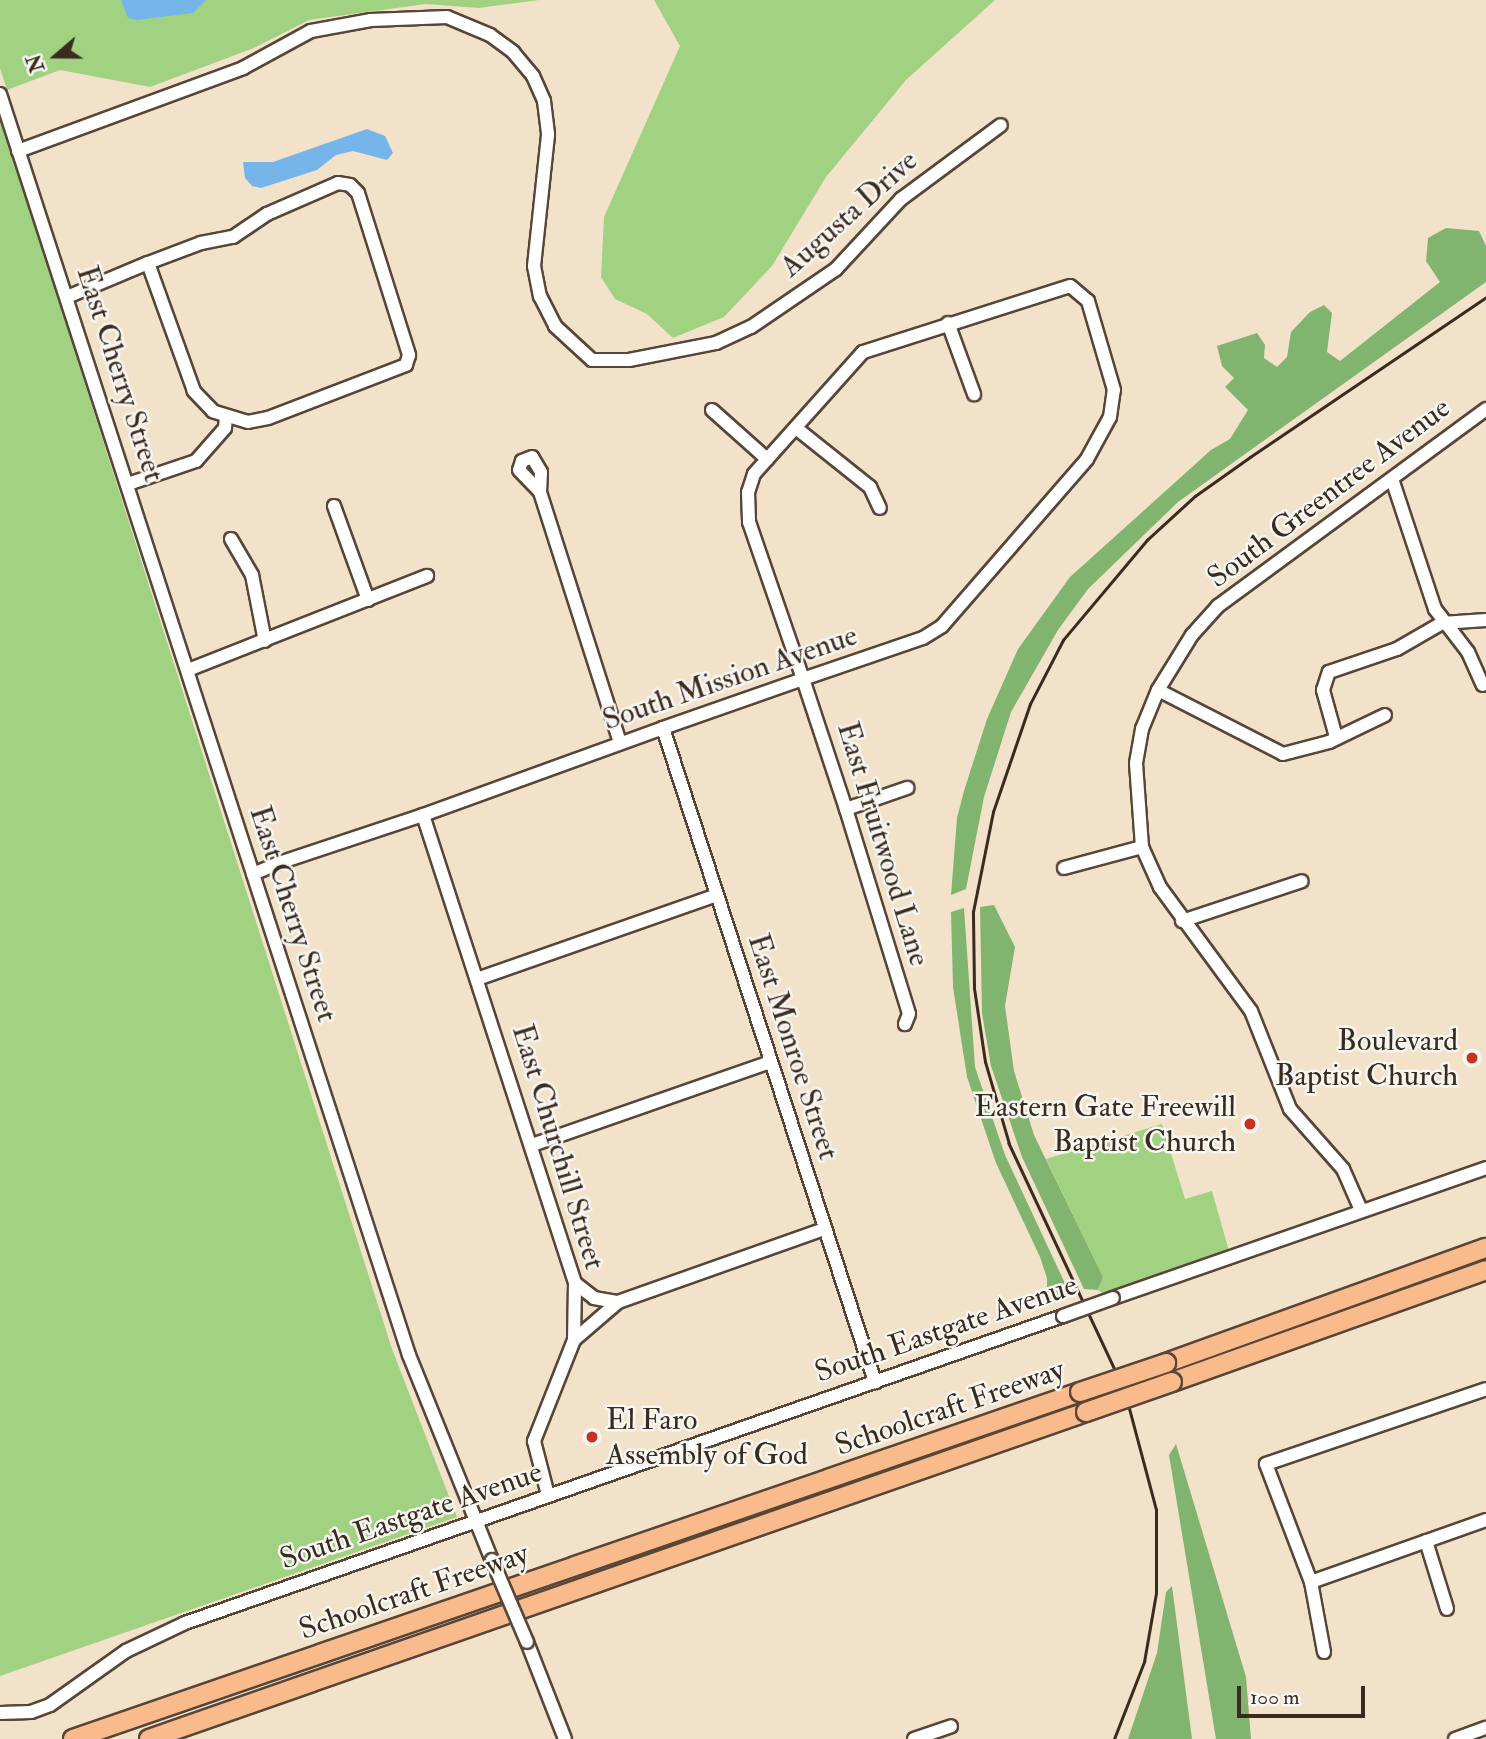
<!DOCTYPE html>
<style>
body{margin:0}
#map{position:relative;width:1486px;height:1739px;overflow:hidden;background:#f3e2ca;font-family:"IM FELL Double Pica",serif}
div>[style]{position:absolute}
.green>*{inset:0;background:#a1d281}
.forest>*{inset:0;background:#80b46f}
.water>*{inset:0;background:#76b5ea}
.roads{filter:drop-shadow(2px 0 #574638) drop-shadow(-2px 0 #574638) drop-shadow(0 2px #574638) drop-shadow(0 -2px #574638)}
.minor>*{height:12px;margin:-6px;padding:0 6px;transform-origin:6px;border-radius:6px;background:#fff}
.highway>*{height:18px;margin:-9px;padding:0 9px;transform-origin:9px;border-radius:9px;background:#fabb8c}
.rail>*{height:2.5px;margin:-1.25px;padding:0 1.25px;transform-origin:1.25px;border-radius:1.25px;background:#3b2a1e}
.bridges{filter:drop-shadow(2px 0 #574638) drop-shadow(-2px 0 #574638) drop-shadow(0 2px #574638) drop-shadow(0 -2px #574638)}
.minor-bridge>*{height:12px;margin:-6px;padding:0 6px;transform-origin:6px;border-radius:6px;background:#fff}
.highway-bridge>*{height:18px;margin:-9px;padding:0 9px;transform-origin:9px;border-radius:9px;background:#fabb8c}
.dots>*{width:19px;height:19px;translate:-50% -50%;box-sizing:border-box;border:4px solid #f6f6f2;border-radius:50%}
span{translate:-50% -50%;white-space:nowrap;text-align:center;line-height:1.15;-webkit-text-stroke:5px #f6f6f2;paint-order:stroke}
.street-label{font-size:30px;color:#3b2a1e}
.poi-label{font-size:30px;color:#3b2a1e}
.right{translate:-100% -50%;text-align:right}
.left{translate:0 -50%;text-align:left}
.north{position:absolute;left:21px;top:21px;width:70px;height:70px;-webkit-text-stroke:5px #f6f6f2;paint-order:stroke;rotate:250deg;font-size:19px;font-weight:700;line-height:28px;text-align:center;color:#3b2a1e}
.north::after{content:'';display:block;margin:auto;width:24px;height:32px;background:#3b2a1e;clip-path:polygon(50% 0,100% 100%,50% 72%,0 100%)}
.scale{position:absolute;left:1237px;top:1686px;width:128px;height:32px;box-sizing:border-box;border:4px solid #3b2a1e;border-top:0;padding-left:9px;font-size:21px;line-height:24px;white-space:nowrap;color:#3b2a1e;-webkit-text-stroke:5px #f6f6f2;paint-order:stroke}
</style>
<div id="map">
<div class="green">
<div style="clip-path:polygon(0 0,539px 0,479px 8px,426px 4px,309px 20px,254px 48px,150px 87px,60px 70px,7px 90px,0 68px)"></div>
<div style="clip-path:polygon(654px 0,995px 0,906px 80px,826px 177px,772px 266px,724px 317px,673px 338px,647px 314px,615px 299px,601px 277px,604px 217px,680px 46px)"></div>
<div style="clip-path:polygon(0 117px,392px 1349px,457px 1517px,0 1676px)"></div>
<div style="clip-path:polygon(1162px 1124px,1185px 1199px,1212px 1191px,1229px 1251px,1104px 1294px,1098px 1290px,1103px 1277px,1046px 1159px)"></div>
</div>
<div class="forest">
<div style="clip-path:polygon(1446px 228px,1479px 231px,1486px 246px,1486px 282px,1178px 502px,1088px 589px,1058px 630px,1011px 712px,984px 797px,966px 889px,951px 895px,957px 818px,964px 791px,987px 719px,1018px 649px,1070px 577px,1211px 450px,1230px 439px,1248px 410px,1225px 387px,1234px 378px,1222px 366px,1217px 346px,1257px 333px,1265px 345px,1264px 358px,1277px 367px,1287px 357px,1291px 332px,1310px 312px,1324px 305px,1332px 313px,1327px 352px,1340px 361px,1440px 282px,1426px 261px,1428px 238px)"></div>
<div style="clip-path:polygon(994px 905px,1015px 947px,1005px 1006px,1014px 1071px,1034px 1135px,1103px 1277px,1098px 1290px,1084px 1289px,1022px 1157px,991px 1066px,982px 1013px,980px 907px)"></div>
<div style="clip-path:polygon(964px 908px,975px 1067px,1005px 1155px,1069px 1292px,1047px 1304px,1047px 1278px,1040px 1257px,996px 1163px,967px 1077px,953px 987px,951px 912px)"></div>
<div style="clip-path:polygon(1176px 1444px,1246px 1677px,1251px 1739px,1216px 1739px,1169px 1455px)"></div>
<div style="clip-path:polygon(1172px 1586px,1192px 1739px,1128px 1739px,1157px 1653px,1166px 1592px)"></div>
</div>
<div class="water">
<div style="clip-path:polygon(121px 0,206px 0,193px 13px,137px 20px,128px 18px)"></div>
<div style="clip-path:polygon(367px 129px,385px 136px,393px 153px,387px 160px,353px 151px,336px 155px,317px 170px,261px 188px,252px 186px,245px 178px,243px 162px,273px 162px)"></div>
</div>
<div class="roads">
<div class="minor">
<div style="left:0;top:94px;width:1326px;rotate:72.03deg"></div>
<div style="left:409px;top:1355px;width:221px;rotate:68deg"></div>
<div style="left:18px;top:151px;width:240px;rotate:-20.2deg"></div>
<div style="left:243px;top:68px;width:77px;rotate:-28.6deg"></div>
<div style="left:311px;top:31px;width:61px;rotate:-10.4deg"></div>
<div style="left:371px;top:20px;width:76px;rotate:-2.3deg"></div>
<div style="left:447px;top:17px;width:47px;rotate:22.7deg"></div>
<div style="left:490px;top:35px;width:29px;rotate:36deg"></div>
<div style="left:513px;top:52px;width:31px;rotate:50deg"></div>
<div style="left:533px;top:76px;width:27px;rotate:66deg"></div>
<div style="left:544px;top:101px;width:34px;rotate:83deg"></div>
<div style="left:548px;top:135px;width:132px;rotate:96.1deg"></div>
<div style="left:534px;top:266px;width:31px;rotate:79deg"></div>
<div style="left:540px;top:296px;width:34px;rotate:63deg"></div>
<div style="left:555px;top:326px;width:50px;rotate:42.6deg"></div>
<div style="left:592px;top:360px;width:37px"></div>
<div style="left:629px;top:360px;width:89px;rotate:-11.1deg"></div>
<div style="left:716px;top:343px;width:38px;rotate:-25deg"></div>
<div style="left:751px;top:327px;width:103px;rotate:-34.3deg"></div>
<div style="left:836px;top:269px;width:96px;rotate:-47.1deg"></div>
<div style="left:901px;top:199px;width:124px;rotate:-36.5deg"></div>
<div style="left:67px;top:297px;width:88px;rotate:-22.8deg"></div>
<div style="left:148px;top:263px;width:57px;rotate:-20.7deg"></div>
<div style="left:201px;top:243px;width:33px;rotate:-11deg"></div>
<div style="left:233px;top:237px;width:41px;rotate:-34.1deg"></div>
<div style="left:267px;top:214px;width:77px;rotate:-23.6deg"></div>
<div style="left:338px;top:183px;width:12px;rotate:9deg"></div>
<div style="left:350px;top:185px;width:11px;rotate:45deg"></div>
<div style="left:358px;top:193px;width:170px;rotate:72.5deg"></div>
<div style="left:409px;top:355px;width:10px;rotate:107deg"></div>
<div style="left:406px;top:365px;width:148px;rotate:159deg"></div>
<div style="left:268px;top:418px;width:20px;rotate:169deg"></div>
<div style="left:248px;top:422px;width:37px;rotate:-163deg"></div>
<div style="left:213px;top:411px;width:28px;rotate:-134deg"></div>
<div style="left:194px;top:391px;width:136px;rotate:-109.8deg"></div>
<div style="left:948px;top:323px;width:76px;rotate:69.9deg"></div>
<div style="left:712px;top:410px;width:74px;rotate:41.7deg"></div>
<div style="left:796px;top:428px;width:95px;rotate:38.6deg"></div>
<div style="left:870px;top:487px;width:23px;rotate:65deg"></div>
<div style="left:1392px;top:479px;width:137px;rotate:71.7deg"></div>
<div style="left:1435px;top:609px;width:54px;rotate:52.5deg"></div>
<div style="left:1468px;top:652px;width:36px;rotate:66deg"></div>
<div style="left:128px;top:484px;width:72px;rotate:-18.7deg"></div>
<div style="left:196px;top:461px;width:44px;rotate:-48.7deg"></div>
<div style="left:225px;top:428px;width:11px;rotate:-85deg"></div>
<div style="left:540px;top:492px;width:20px;rotate:-87deg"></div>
<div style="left:541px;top:472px;width:17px;rotate:-121deg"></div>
<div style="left:532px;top:457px;width:11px;rotate:158deg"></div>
<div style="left:522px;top:461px;width:9px;rotate:108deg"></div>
<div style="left:519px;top:470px;width:30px;rotate:46deg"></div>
<div style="left:540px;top:492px;width:263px;rotate:72.3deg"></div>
<div style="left:334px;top:506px;width:100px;rotate:70.1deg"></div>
<div style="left:231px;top:539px;width:42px;rotate:59.7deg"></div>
<div style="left:252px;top:575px;width:67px;rotate:78.9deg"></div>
<div style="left:188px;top:670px;width:257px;rotate:-21.5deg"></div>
<div style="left:1158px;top:690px;width:140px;rotate:27.1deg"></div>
<div style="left:1283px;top:754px;width:48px;rotate:-14.6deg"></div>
<div style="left:1329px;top:742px;width:62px;rotate:-25.7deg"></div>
<div style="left:663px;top:728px;width:688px;rotate:72.04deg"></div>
<div style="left:1336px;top:737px;width:49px;rotate:-105.5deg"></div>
<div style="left:1323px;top:690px;width:19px;rotate:-72deg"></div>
<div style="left:1329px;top:672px;width:72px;rotate:-18.7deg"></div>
<div style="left:1397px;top:649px;width:52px;rotate:-30deg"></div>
<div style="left:1442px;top:623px;width:44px;rotate:-3.9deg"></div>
<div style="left:846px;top:809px;width:65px;rotate:-19deg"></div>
<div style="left:423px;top:815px;width:492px;rotate:72deg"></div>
<div style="left:575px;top:1283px;width:57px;rotate:91deg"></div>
<div style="left:574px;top:1340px;width:109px;rotate:111.6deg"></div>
<div style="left:534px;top:1441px;width:56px;rotate:75.5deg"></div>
<div style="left:1064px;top:868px;width:81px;rotate:-15.1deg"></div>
<div style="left:253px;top:874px;width:25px;rotate:-23deg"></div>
<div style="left:276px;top:864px;width:155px;rotate:-18.4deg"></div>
<div style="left:423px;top:815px;width:255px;rotate:-19.9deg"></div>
<div style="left:663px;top:728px;width:148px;rotate:-19.3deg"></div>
<div style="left:803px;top:679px;width:127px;rotate:-18.9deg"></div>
<div style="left:923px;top:638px;width:22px;rotate:-32deg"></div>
<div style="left:942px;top:626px;width:221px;rotate:-49deg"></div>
<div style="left:1087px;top:459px;width:48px;rotate:-61.3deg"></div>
<div style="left:1110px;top:417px;width:27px;rotate:-82deg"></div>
<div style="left:1114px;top:390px;width:93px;rotate:-106.3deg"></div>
<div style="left:1088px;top:301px;width:23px;rotate:-140deg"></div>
<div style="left:1070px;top:286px;width:217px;rotate:162.3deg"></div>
<div style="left:863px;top:352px;width:164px;rotate:131.8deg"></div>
<div style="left:754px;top:474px;width:19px;rotate:108deg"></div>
<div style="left:748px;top:492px;width:30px;rotate:88deg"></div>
<div style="left:749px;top:522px;width:166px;rotate:71deg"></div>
<div style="left:803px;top:679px;width:137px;rotate:71.7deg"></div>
<div style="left:846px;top:809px;width:214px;rotate:72.9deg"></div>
<div style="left:909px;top:1014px;width:11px;rotate:112deg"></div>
<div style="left:1182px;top:921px;width:126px;rotate:-18.4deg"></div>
<div style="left:477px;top:979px;width:254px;rotate:-19.3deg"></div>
<div style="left:532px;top:1145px;width:252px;rotate:-19.2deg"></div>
<div style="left:1361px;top:1210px;width:45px;rotate:-113.7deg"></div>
<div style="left:1343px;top:1169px;width:80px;rotate:-131.5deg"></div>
<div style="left:1290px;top:1109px;width:105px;rotate:-111.7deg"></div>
<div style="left:1251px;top:1011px;width:154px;rotate:-126.3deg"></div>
<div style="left:1160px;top:887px;width:44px;rotate:-114.2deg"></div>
<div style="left:1142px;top:847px;width:84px;rotate:-94.1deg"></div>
<div style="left:1136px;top:763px;width:35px;rotate:-80deg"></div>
<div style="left:1142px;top:729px;width:42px;rotate:-67.7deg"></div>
<div style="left:1158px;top:690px;width:65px;rotate:-58.3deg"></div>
<div style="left:1192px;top:635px;width:39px;rotate:-48deg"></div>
<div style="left:1218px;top:606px;width:333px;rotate:-36.3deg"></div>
<div style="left:575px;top:1283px;width:24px;rotate:38deg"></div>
<div style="left:594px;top:1298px;width:23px;rotate:10deg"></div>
<div style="left:1113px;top:1298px;width:395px;rotate:-19.2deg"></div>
<div style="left:574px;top:1340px;width:58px;rotate:-40.8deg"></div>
<div style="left:618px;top:1302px;width:219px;rotate:-19.5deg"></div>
<div style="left:1426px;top:1541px;width:71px;rotate:72.8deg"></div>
<div style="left:1311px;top:1582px;width:186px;rotate:-19.5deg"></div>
<div style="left:527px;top:1642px;width:104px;rotate:68.6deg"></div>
<div style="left:1324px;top:1652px;width:71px;rotate:-100.5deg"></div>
<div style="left:1311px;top:1582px;width:126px;rotate:-110.9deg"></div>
<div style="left:1266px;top:1464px;width:232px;rotate:-18.8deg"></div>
<div style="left:0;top:1713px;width:31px;rotate:-2deg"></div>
<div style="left:31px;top:1712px;width:20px;rotate:-20deg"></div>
<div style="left:50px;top:1705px;width:93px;rotate:-35.4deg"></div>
<div style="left:126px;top:1651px;width:65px;rotate:-25.4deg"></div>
<div style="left:185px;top:1623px;width:930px;rotate:-19.27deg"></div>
<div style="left:914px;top:1739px;width:39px;rotate:-19deg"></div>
<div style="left:1455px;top:1739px;width:33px;rotate:-20deg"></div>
</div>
<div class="highway">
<div style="left:1166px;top:1363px;width:340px;rotate:-19.8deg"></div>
<div style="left:1172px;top:1382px;width:333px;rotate:-19.6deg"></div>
<div style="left:73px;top:1739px;width:1065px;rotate:-19.01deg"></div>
<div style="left:149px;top:1739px;width:992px;rotate:-19.24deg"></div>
</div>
</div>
<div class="rail">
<div style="left:1114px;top:1739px;width:83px;rotate:-68.7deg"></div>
<div style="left:1144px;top:1662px;width:70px;rotate:-80.1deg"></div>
<div style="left:1156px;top:1593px;width:83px;rotate:-90deg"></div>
<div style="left:1156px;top:1510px;width:124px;rotate:-104.9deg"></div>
<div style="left:1124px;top:1390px;width:272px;rotate:-115.1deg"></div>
<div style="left:1009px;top:1144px;width:85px;rotate:-106.3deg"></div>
<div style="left:985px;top:1062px;width:75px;rotate:-98.5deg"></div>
<div style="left:974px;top:988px;width:76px;rotate:-90.8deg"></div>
<div style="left:973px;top:912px;width:102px;rotate:-78.7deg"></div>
<div style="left:993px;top:812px;width:114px;rotate:-71.1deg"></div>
<div style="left:1030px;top:704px;width:72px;rotate:-62.7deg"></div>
<div style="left:1063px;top:640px;width:131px;rotate:-50deg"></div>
<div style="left:1147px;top:540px;width:65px;rotate:-42.5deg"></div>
<div style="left:1195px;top:496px;width:67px;rotate:-35.3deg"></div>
<div style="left:1250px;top:457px;width:285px;rotate:-34.1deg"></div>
</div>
<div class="bridges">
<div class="minor-bridge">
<div style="left:1063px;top:1316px;width:53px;rotate:-19.8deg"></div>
<div style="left:492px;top:1560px;width:89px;rotate:66.9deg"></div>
</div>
<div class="highway-bridge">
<div style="left:1080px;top:1392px;width:91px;rotate:-18.6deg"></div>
<div style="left:1086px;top:1412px;width:91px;rotate:-19.2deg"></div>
</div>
</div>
<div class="dots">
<div style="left:1472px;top:1058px;background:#c8321e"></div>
<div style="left:1250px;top:1124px;background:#c8321e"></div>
<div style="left:592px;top:1437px;background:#c8321e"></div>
</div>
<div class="street-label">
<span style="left:849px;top:214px;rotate:-42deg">Augusta Drive</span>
<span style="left:120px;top:374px;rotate:72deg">East Cherry Street</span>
<span style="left:1329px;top:493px;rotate:-37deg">South Greentree Avenue</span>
<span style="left:730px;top:678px;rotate:-19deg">South Mission Avenue</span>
<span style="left:883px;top:844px;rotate:73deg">East Fruitwood Lane</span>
<span style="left:293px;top:914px;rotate:72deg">East Cherry Street</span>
<span style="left:793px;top:1047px;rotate:72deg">East Monroe Street</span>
<span style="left:558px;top:1147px;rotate:73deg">East Churchill Street</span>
<span style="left:946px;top:1329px;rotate:-19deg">South Eastgate Avenue</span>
<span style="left:950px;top:1408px;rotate:-19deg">Schoolcraft Freeway</span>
<span style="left:411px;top:1516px;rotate:-19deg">South Eastgate Avenue</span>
<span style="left:414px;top:1592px;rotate:-19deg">Schoolcraft Freeway</span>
</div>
<div class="poi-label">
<span class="right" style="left:1458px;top:1058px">Boulevard<br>Baptist Church</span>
<span class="right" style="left:1236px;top:1124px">Eastern Gate Freewill<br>Baptist Church</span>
<span class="left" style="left:606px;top:1437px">El Faro<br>Assembly of God</span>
</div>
<div class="north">N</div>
<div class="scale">100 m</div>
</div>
